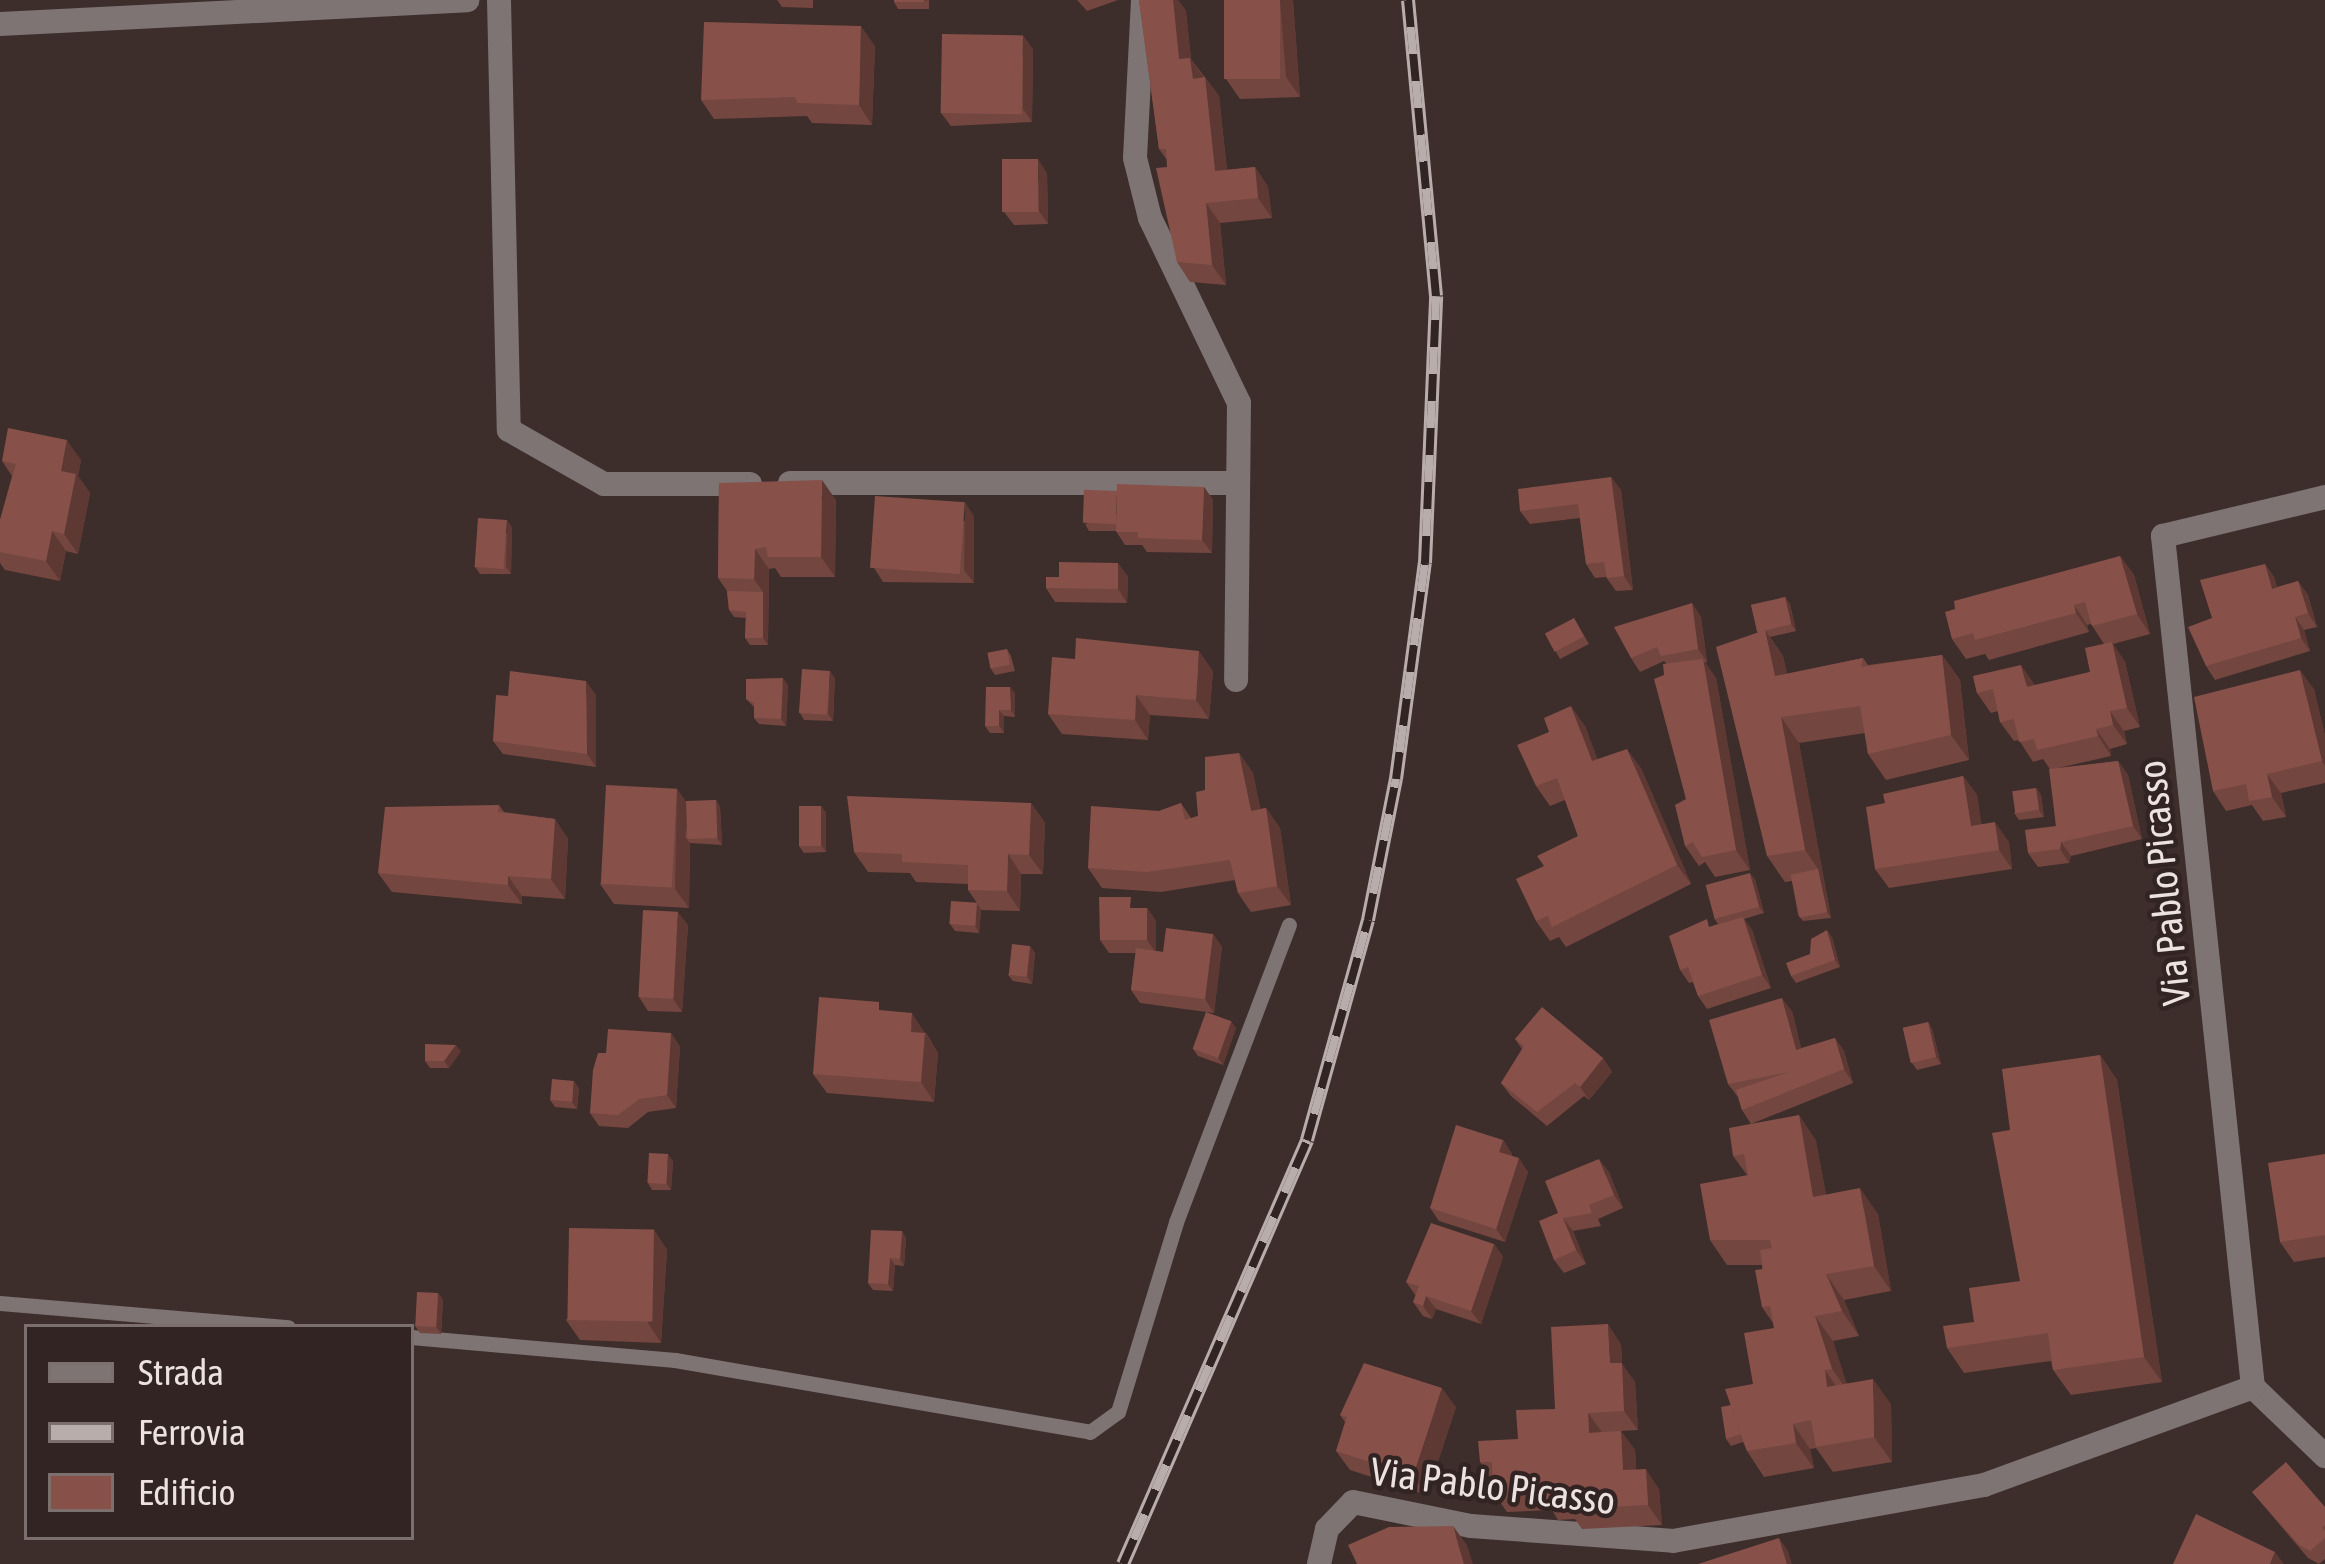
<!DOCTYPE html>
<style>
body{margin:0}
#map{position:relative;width:2325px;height:1564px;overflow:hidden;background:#3d2d2b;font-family:"Asap Condensed",sans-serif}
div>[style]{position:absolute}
.lane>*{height:15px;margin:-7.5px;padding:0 7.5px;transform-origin:7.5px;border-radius:7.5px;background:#7d7473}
.street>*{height:24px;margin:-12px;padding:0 12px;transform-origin:12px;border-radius:12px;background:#7d7473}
.rail>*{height:14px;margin-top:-7px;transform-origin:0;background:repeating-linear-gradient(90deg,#322422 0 27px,#b9adab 0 54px);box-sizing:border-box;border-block:3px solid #b9adab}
.wall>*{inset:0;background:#744640}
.shaded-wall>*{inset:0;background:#5e3934}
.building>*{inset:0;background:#87514a;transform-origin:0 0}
span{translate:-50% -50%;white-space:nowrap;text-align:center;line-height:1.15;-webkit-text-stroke:9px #322422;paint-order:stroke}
.street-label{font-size:39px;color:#ece2e0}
.legend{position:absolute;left:24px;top:1324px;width:390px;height:216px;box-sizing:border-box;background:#322422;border:3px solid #7c706e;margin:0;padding:15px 21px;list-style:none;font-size:36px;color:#ece2e0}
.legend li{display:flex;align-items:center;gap:24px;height:60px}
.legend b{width:60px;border:3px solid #7c706e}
</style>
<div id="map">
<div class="lane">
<div style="left:0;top:1303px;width:289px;rotate:4.8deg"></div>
<div style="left:411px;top:1337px;width:265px;rotate:5deg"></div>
<div style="left:675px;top:1360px;width:421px;rotate:9.8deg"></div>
<div style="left:1090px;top:1432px;width:34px;rotate:-36deg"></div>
<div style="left:1118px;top:1412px;width:199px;rotate:-73deg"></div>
<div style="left:1176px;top:1222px;width:318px;rotate:-69.2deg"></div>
</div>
<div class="street">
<div style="left:499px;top:0;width:430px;rotate:88.7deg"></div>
<div style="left:509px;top:430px;width:109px;rotate:29.6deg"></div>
<div style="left:604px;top:484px;width:146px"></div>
<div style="left:1143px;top:0;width:158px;rotate:92.9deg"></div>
<div style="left:1135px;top:158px;width:62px;rotate:76deg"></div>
<div style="left:1150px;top:218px;width:205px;rotate:64.3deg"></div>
<div style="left:1239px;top:403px;width:277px;rotate:90.6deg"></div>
<div style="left:0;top:24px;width:468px;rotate:-2.9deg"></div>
<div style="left:790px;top:483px;width:448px"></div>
<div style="left:2253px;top:1387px;width:100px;rotate:43.8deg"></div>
<div style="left:1319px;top:1564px;width:36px;rotate:-77deg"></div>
<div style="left:1327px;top:1529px;width:37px;rotate:-46deg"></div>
<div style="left:1353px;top:1502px;width:120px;rotate:11.5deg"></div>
<div style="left:1471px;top:1526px;width:203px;rotate:4.2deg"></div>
<div style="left:1673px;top:1541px;width:316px;rotate:-10.2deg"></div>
<div style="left:1984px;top:1485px;width:286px;rotate:-20deg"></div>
<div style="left:2253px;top:1387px;width:856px;rotate:-96.04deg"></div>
<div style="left:2163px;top:536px;width:167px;rotate:-13.5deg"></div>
</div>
<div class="rail">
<div style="left:1123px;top:1564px;width:462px;rotate:-66.5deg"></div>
<div style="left:1307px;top:1140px;width:228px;rotate:-74.5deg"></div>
<div style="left:1368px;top:920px;width:144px;rotate:-78.8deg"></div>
<div style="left:1396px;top:779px;width:218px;rotate:-82.4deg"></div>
<div style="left:1425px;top:563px;width:267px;rotate:-87.6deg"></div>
<div style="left:1436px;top:296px;width:297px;rotate:-95.4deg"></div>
</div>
<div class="wall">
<div style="clip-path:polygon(777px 0,813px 0,813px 8px,782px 7px)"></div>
<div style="clip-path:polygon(929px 0,929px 9px,898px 9px,894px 2px)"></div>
<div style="clip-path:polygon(1077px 0,1118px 0,1087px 11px)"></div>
<div style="clip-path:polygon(1139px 0,1178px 0,1186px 11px,1191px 59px,1219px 96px,1227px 170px,1255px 167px,1268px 187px,1272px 218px,1220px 223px,1226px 285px,1190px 282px,1177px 262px,1167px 160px,1159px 149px)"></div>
<div style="clip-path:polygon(1224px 0,1293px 0,1300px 97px,1240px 99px,1226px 79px)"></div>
<div style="clip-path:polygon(875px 46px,872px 125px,812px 123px,807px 116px,714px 119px,701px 100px)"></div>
<div style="clip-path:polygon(1033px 49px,1032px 122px,951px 126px,941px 113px)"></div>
<div style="clip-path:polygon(1047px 173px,1048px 224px,1014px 225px,1004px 212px)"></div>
<div style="clip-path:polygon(81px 460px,78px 476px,90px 493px,78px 554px,66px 551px,60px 581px,5px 570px,0 563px,0 520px,12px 476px,2px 461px)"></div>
<div style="clip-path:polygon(1611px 477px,1621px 490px,1633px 590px,1616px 591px,1606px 577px,1595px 578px,1586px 564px,1580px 518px,1530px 524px,1520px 511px)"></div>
<div style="clip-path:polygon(719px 483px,836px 500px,835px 577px,781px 577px,775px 568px,769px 569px,768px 645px,750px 645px,745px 638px,746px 618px,734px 617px,729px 610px,727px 591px,718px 578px)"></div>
<div style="clip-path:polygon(1204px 487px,1213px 500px,1212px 553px,1147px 552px,1142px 545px,1125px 545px,1116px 531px,1089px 531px,1085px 524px)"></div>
<div style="clip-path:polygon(974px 516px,974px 583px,883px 582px,874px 568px)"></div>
<div style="clip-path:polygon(512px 527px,511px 574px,480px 574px,475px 567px)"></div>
<div style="clip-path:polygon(2120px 556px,2134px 575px,2150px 634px,2113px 644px,2125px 662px,2140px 727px,2124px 731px,2127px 744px,2110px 749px,2111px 756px,2054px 769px,2118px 761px,2128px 775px,2142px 839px,2071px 856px,2069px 863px,2038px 867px,2028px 853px,2056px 826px,2050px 769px,2043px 759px,2033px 762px,2019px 740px,2014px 741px,2000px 722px,1998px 711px,1991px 713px,1977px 693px,1973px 676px,2035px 685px,2090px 672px,2104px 644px,2091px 624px,2087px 625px,2089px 632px,1989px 660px,1985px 654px,1966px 659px,1952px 639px)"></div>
<div style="clip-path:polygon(2265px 564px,2274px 577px,2277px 587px,2298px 581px,2308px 595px,2317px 627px,2304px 630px,2310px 651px,2215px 680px,2206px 666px,2212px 618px)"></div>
<div style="clip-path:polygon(1128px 576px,1127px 603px,1055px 602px,1046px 588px)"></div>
<div style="clip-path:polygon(1785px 597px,1790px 604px,1796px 631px,1770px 637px,1783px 656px,1787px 674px,1863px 658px,1868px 665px,1942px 655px,1960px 680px,1969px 760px,1886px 780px,1868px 754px,1865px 733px,1799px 743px,1831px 918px,1803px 921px,1798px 915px,1792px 881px,1785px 882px,1767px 856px,1757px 633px)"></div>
<div style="clip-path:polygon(1692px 603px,1701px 617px,1707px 662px,1705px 663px,1716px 678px,1750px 870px,1715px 877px,1705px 862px,1699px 866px,1685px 846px,1686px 799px,1664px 675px,1666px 663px,1664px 661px,1640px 672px,1631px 658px)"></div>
<div style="clip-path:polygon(1574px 618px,1589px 644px,1560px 659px,1556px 652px)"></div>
<div style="clip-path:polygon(1007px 649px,1011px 656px,1015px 671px,995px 675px,991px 669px)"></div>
<div style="clip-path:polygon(1075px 659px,1213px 671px,1209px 719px,1150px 715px,1148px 740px,1062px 734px,1048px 714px)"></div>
<div style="clip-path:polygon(835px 678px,833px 721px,804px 720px,800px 713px)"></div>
<div style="clip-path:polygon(788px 685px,786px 726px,759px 724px,754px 718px,754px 707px,746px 699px)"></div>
<div style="clip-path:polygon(2314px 689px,2325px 736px,2325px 783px,2281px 793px,2286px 817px,2263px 821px,2252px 805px,2226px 811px,2213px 791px)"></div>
<div style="clip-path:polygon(1015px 693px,1015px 717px,1004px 716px,1004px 733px,990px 733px,985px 726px)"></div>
<div style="clip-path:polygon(596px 695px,596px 767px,503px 754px,493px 741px,508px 696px)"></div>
<div style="clip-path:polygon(1585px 726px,1597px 759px,1641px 768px,1691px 884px,1566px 947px,1559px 937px,1550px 941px,1536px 921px,1544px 866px,1578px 836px,1565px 800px,1550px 806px,1536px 786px)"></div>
<div style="clip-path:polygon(1239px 753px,1253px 773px,1260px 809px,1266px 808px,1280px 828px,1291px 905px,1251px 912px,1238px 893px,1235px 880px,1161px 892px,1102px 888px,1088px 868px,1159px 811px,1181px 803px,1191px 818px,1198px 816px,1205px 790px)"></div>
<div style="clip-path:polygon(1963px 776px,1977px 795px,1981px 824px,2009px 842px,2012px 869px,1889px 888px,1875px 869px,1885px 803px)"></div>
<div style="clip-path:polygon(2036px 788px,2041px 795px,2044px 817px,2019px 820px,2014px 813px)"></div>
<div style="clip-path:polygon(677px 789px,686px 802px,716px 800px,720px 807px,722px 845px,690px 843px,689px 908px,614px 904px,600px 884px)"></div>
<div style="clip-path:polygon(1031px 803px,1045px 823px,1043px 874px,1021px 874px,1020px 911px,981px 910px,979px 933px,955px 931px,950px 924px,977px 903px,968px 890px,968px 884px,916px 882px,910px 873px,868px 872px,854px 852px)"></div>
<div style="clip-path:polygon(499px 805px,504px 812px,555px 819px,568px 839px,565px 899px,522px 896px,522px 904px,392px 892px,378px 873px)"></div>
<div style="clip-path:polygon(821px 806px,826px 813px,826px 852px,804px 853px,799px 846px)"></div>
<div style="clip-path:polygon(1755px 879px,1764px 913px,1744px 919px,1752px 930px,1771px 988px,1707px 1009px,1698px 996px,1693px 982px,1689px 983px,1680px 970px,1712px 926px,1718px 924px,1714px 918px)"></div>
<div style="clip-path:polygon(1138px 908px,1147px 908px,1156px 921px,1156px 951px,1163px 952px,1213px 934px,1222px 947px,1214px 1013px,1140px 1003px,1131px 990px,1136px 953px,1109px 953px,1100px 940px)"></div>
<div style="clip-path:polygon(688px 925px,682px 1012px,648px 1011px,639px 997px)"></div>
<div style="clip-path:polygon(1832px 937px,1840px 967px,1796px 983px,1791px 976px,1810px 954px)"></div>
<div style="clip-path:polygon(1030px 946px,1035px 953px,1032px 984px,1013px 981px,1008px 975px)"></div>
<div style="clip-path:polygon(885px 1011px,926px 1033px,938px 1053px,934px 1102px,827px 1093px,813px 1074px)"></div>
<div style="clip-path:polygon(1792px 1011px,1801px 1048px,1835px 1038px,1844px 1051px,1853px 1083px,1751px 1124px,1742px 1110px,1738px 1097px,1728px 1084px)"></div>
<div style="clip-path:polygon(1928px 1022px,1932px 1029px,1941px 1064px,1917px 1070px,1912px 1063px)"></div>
<div style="clip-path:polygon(1236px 1028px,1223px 1065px,1198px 1056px,1193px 1049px)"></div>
<div style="clip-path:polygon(671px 1033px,680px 1047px,676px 1108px,648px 1112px,628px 1128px,599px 1126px,590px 1113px,606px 1053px)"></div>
<div style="clip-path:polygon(1515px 1039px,1603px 1058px,1612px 1072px,1589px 1100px,1584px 1096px,1547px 1126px,1511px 1096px,1501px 1083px,1522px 1049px)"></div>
<div style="clip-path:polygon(461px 1051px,449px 1068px,430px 1068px,425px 1061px)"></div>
<div style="clip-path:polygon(2100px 1055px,2117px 1080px,2162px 1382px,2071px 1395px,2053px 1370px,2051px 1361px,1964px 1373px,1947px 1348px,2020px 1281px,2010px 1130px)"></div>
<div style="clip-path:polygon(579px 1088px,577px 1109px,555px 1107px,550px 1100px)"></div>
<div style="clip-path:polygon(1799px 1115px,1816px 1141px,1826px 1195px,1878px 1214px,1891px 1291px,1844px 1300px,1859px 1336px,1833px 1341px,1846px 1383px,1891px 1404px,1892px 1462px,1833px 1472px,1816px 1448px,1810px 1449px,1814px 1468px,1764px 1477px,1747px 1451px,1743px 1442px,1731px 1446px,1726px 1439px,1731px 1405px,1753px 1384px,1774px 1328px,1773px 1323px,1762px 1307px,1762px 1265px,1727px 1265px,1710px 1240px,1747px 1175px,1733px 1156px)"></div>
<div style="clip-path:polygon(1503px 1140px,1512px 1154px,1512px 1156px,1528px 1172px,1505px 1242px,1439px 1221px,1430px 1208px)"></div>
<div style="clip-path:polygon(2325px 1154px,2325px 1257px,2294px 1262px,2280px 1242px)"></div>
<div style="clip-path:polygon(673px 1161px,671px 1190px,652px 1190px,648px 1183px)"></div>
<div style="clip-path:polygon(1609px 1172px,1623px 1208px,1598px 1219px,1601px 1226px,1573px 1231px,1586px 1264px,1564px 1273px,1554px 1260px,1558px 1213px)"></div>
<div style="clip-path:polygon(654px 1230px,667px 1250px,661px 1343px,580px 1340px,566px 1320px)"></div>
<div style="clip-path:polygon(902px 1231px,906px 1238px,904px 1266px,895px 1265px,893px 1291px,873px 1290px,868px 1283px)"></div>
<div style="clip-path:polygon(1494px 1244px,1503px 1257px,1481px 1324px,1436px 1309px,1432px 1319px,1423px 1316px,1413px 1302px,1416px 1296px,1406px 1282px)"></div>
<div style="clip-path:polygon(438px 1293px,443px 1300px,441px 1334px,420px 1333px,415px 1326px)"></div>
<div style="clip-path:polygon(1621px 1344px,1622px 1364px,1635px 1382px,1638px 1430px,1621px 1431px,1635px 1450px,1636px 1470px,1659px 1489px,1662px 1525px,1582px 1529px,1575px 1519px,1558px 1520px,1552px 1510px,1507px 1512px,1493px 1492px,1493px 1481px,1480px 1462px,1518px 1439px,1555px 1409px)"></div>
<div style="clip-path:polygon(1456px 1407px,1427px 1495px,1350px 1470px,1336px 1451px,1345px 1422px,1340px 1415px)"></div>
<div style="clip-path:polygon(2252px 1492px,2325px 1507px,2325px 1559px,2319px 1564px,2308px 1558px)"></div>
</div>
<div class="shaded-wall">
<div style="clip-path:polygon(1173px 0,1178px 0,1186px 11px,1191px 59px,1204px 78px,1193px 79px,1179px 59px)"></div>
<div style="clip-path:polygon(1280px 0,1293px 0,1300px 97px,1286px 77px)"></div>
<div style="clip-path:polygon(861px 26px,875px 46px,872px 125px,859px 105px)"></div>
<div style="clip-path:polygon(1023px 35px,1033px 49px,1032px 122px,1023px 109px)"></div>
<div style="clip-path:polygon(1205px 77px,1219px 96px,1229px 191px,1215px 171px)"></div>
<div style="clip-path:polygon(1038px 159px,1047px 173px,1048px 224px,1039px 211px)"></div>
<div style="clip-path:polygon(1255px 167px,1268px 187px,1272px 218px,1258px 198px)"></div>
<div style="clip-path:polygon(1206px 203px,1220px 223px,1226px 285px,1212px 265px)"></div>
<div style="clip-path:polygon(67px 440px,81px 460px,78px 476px,90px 493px,78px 554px,64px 534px,61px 471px)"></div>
<div style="clip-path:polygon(1611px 477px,1621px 490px,1633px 590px,1624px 576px)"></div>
<div style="clip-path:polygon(822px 480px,836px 500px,835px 577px,821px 557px)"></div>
<div style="clip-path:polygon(1204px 487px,1213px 500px,1212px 553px,1202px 540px)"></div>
<div style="clip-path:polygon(965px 502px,974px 516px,974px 583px,964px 570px)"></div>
<div style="clip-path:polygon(507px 520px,512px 527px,511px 574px,506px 567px)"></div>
<div style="clip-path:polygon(52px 531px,66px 551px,60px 581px,46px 561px)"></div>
<div style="clip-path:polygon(755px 549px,769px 569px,768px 645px,763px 638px,763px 592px,754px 579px)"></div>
<div style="clip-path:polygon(2120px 556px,2134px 575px,2150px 634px,2137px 614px)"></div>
<div style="clip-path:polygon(1118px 563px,1128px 576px,1127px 603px,1118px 589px)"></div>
<div style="clip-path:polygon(2265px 564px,2274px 577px,2282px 602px,2272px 589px)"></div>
<div style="clip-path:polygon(2298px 581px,2308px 595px,2317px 627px,2308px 613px)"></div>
<div style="clip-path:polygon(1785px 597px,1790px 604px,1796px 631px,1791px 624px)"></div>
<div style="clip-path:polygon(1692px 603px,1701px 617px,1707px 662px,1698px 649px)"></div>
<div style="clip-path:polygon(2074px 605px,2087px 625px,2089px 632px,2076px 613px)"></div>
<div style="clip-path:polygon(2295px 617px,2304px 630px,2310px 651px,2301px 638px)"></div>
<div style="clip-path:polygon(1765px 630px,1783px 656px,1793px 701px,1775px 676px)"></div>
<div style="clip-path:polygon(2112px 642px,2125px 662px,2140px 727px,2127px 708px)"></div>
<div style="clip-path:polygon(1199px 651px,1213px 671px,1209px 719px,1196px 700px)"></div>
<div style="clip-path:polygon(1942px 655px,1960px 680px,1969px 760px,1951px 735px)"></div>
<div style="clip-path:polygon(1703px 659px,1716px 678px,1750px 870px,1736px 850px)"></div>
<div style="clip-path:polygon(2021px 665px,2035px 685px,2027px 687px)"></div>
<div style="clip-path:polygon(2300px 670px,2314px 689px,2325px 736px,2325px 766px,2322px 761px)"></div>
<div style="clip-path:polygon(830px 671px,835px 678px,833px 721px,828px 714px)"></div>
<div style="clip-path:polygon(783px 678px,788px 685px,786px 726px,781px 719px)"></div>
<div style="clip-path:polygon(586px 681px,596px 695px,596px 767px,587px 754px)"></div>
<div style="clip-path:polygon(1010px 687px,1015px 693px,1015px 717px,1011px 710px)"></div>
<div style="clip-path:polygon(1136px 695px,1150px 715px,1148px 740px,1135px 720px)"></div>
<div style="clip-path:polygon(1571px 706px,1585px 726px,1606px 781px,1592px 761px)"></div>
<div style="clip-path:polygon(999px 710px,1004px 716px,1004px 733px,999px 726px)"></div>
<div style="clip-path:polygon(2110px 711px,2124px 731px,2127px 744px,2113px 725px)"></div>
<div style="clip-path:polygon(1781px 717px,1799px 743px,1831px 918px,1827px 912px,1818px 869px,1805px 850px)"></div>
<div style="clip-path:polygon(2096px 729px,2110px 749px,2111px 756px,2098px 736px)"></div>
<div style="clip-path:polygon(1627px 749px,1641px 768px,1691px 884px,1677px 865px)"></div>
<div style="clip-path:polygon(1239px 753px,1253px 773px,1265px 830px,1251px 811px)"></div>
<div style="clip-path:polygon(2118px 761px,2128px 775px,2142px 839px,2133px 826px)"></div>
<div style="clip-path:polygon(2267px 774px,2281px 793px,2286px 817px,2272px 797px)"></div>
<div style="clip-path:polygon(1963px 776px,1977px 795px,1985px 845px,1971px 826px)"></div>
<div style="clip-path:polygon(2036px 788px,2041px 795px,2044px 817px,2039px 810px)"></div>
<div style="clip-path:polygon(677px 789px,690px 809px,685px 837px,690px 843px,689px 908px,675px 889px)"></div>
<div style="clip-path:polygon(716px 800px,720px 807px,722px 845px,717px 838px)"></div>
<div style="clip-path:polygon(1031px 803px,1045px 823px,1043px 874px,1029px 855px)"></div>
<div style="clip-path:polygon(821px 806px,826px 813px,826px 852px,821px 845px)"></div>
<div style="clip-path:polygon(1266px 808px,1280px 828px,1291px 905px,1277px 886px)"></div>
<div style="clip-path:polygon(555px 819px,568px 839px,565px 899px,551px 879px)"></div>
<div style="clip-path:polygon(1995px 822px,2009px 842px,2012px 869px,1999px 850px)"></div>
<div style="clip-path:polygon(2061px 842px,2071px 856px,2069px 863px,2060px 849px)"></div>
<div style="clip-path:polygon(1008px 854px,1021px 874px,1020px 911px,1007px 891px)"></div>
<div style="clip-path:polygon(1750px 873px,1755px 879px,1764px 913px,1759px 907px)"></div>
<div style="clip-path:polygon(508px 876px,522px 896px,522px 904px,508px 885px)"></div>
<div style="clip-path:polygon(977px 903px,981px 910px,979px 933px,975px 926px)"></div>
<div style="clip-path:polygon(1147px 908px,1156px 921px,1156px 953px,1147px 940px)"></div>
<div style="clip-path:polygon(678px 912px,688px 925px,682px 1012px,673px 999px)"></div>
<div style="clip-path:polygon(1743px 917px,1752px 930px,1771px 988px,1762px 975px)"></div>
<div style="clip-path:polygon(1827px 930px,1832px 937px,1840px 967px,1835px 960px)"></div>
<div style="clip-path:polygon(1213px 934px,1222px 947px,1214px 1013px,1205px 999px)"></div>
<div style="clip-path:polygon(1030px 946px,1035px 953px,1032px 984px,1027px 977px)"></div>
<div style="clip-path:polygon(1782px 998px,1792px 1011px,1805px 1063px,1796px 1050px)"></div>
<div style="clip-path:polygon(912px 1013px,938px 1053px,934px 1102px,921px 1082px,911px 1032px)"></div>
<div style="clip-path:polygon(1231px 1021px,1236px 1028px,1223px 1065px,1218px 1058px)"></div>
<div style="clip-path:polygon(1928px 1022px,1932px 1029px,1941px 1064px,1936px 1057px)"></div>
<div style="clip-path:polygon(671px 1033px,680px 1047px,676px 1108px,667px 1095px)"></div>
<div style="clip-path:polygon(1835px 1038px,1844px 1051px,1853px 1083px,1844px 1069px)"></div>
<div style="clip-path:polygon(456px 1045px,461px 1051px,449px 1068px,444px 1061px)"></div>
<div style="clip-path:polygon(2100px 1055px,2117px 1080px,2162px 1382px,2144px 1357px)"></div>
<div style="clip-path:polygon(1603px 1058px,1612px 1072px,1589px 1100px,1580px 1087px)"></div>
<div style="clip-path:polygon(574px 1081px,579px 1088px,577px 1109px,572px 1102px)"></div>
<div style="clip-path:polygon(1799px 1115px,1816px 1141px,1831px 1222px,1813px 1197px)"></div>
<div style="clip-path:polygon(1503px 1140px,1512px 1154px,1508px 1165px,1499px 1152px)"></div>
<div style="clip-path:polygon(668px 1154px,673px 1161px,671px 1190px,666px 1183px)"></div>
<div style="clip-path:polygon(1519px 1158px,1528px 1172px,1505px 1242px,1496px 1229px)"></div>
<div style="clip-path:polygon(1599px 1159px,1609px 1172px,1623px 1208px,1614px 1195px)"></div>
<div style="clip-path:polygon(1860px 1188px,1878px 1214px,1891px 1291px,1874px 1266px)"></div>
<div style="clip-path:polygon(1563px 1218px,1573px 1231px,1586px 1264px,1576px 1250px)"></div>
<div style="clip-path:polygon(654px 1230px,667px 1250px,661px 1343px,648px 1323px)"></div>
<div style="clip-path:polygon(902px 1231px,906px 1238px,904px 1266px,900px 1259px)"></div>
<div style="clip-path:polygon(1494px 1244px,1503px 1257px,1481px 1324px,1471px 1311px)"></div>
<div style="clip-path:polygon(890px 1258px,895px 1265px,893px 1291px,888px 1284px)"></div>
<div style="clip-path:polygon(1826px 1274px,1844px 1300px,1859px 1336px,1842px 1311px)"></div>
<div style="clip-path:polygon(438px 1293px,443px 1300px,441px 1334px,436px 1327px)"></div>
<div style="clip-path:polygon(1426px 1296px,1436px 1309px,1432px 1319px,1423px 1306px)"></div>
<div style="clip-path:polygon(1815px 1316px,1833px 1341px,1850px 1394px,1832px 1369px)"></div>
<div style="clip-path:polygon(1608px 1324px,1621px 1344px,1622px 1364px,1635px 1382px,1638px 1430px,1624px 1411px,1610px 1363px)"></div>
<div style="clip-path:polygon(1825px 1370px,1842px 1395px,1827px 1387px)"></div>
<div style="clip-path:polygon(1873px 1379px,1891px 1404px,1892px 1462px,1874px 1437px)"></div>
<div style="clip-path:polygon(1442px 1388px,1456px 1407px,1427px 1495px,1413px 1476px)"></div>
<div style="clip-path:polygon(1588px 1413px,1602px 1432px,1589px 1433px)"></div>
<div style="clip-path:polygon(1793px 1424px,1810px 1449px,1814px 1468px,1796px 1443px)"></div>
<div style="clip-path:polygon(1621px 1431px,1635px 1450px,1637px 1490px,1623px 1470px)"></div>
<div style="clip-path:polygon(1646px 1469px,1659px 1489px,1662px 1525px,1648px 1505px)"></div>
<div style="clip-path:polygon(1453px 1526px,1467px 1545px,1473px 1564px,1464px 1564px)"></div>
<div style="clip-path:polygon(1779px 1538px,1788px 1551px,1792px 1564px,1787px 1564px)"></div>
<div style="clip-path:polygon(2275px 1552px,2284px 1564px,2270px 1564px)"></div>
</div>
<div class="building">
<div style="left:894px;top:0;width:30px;height:2px"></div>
<div style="clip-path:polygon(1139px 0,1173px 0,1179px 59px,1190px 58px,1193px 79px,1205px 77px,1215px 171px,1255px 167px,1258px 198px,1206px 203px,1212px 265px,1177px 262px,1156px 168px,1167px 167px,1166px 149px,1159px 149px)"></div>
<div style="left:1224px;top:0;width:56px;height:79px"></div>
<div style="clip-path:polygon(704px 22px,861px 26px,859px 105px,798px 103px,795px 97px,701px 100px)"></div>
<div style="left:942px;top:34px;width:81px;height:79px;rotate:1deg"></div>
<div style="left:1002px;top:159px;width:36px;height:53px"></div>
<div style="clip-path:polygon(8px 428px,67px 440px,61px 471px,76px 474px,64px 534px,52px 531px,46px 561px,0 552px,0 520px,16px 464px,2px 461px)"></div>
<div style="clip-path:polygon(1611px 477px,1624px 576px,1607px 578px,1604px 562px,1586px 564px,1578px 504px,1520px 511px,1518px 489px)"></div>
<div style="clip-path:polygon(822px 480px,821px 557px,768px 557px,766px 547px,755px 549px,754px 579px,718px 578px,719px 483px)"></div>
<div style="clip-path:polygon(1117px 484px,1204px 487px,1202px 540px,1138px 538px,1138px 532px,1116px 532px)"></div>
<div style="left:1117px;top:491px;width:33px;height:33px;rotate:92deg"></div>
<div style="left:875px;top:496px;width:90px;height:72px;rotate:4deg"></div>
<div style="left:478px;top:518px;width:29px;height:49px;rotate:4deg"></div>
<div style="clip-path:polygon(2120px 556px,2137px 614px,2092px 626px,2085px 602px,2074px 605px,2076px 613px,1975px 640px,1973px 633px,1952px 639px,1945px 612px,1955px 609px,1954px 601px)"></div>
<div style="clip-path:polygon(1059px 562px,1118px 563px,1118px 589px,1046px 588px,1046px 577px,1059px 577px)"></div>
<div style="clip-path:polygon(2265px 564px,2272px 589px,2298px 581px,2308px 613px,2295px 617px,2301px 638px,2206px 666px,2188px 627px,2212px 618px,2200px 580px)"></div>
<div style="clip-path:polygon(727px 591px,763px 592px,763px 638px,745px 638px,746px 612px,729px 610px)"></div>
<div style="left:1785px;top:597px;width:28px;height:35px;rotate:77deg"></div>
<div style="clip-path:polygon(1692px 603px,1698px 649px,1661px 656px,1657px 647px,1631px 658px,1614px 627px)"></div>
<div style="left:1574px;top:618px;width:21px;height:33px;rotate:62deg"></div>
<div style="clip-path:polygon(1765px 630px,1775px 676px,1863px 658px,1861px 667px,1942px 655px,1951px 735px,1868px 754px,1860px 706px,1781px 717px,1805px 850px,1767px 856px,1716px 647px)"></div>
<div style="clip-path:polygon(1076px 638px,1199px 651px,1196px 700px,1136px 695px,1135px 720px,1048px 714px,1052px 657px,1075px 659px)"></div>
<div style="clip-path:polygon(2112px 642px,2127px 708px,2110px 711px,2113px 725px,2096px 729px,2098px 736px,2037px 750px,2034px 739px,2019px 742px,2014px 719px,2000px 722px,1993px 689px,1977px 693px,1973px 676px,2021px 665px,2027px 687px,2090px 672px,2085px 648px)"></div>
<div style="left:1007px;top:649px;width:16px;height:20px;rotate:79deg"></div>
<div style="clip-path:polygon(1703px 659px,1736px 850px,1702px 857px,1693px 842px,1685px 846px,1675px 805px,1686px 799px,1654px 679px,1664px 675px,1663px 664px)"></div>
<div style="left:802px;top:669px;width:28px;height:44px;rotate:4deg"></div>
<div style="clip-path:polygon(2300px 670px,2322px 761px,2267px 774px,2272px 797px,2249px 801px,2246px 784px,2213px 791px,2194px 697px)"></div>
<div style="clip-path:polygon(510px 671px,586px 681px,587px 754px,493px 741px,496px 695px,508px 696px)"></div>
<div style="clip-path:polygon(783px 678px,781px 719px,754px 718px,754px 703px,746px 699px,746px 679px)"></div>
<div style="clip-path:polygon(986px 687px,1010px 687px,1011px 710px,999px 710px,999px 726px,985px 726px)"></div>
<div style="clip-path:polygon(1571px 706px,1592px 761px,1627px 749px,1677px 865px,1552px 927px,1548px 916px,1536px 921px,1516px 879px,1544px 866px,1537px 856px,1578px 836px,1557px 778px,1536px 786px,1517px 745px,1549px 732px,1544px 718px)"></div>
<div style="clip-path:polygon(1239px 753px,1251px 811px,1266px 808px,1277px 886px,1238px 893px,1230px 860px,1147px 872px,1088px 868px,1091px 806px,1159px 811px,1181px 803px,1185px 820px,1198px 816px,1196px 792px,1205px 790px,1205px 757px)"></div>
<div style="clip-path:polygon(2118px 761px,2133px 826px,2061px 842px,2060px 849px,2028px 853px,2025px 830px,2056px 826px,2049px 769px)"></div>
<div style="clip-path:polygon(1963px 776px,1971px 826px,1995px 822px,1999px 850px,1875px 869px,1866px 807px,1885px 803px,1883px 794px)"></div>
<div style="left:606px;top:785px;width:71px;height:99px;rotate:3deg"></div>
<div style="left:2036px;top:788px;width:22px;height:24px;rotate:82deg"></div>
<div style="clip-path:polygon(847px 796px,1031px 803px,1029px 855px,1008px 854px,1007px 891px,968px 890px,968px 865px,902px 862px,902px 854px,854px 852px)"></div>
<div style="left:716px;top:800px;width:38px;height:30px;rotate:88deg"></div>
<div style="clip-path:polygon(499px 805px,498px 812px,555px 819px,551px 879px,508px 876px,508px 885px,378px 873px,385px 807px)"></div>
<div style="left:799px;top:806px;width:22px;height:40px"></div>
<div style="left:1818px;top:869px;width:44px;height:28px;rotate:78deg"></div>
<div style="left:1750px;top:873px;width:35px;height:46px;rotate:75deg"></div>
<div style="clip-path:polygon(1099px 897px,1131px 897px,1130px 908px,1147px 908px,1147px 940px,1100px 940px)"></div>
<div style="left:951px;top:901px;width:26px;height:23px;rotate:4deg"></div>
<div style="left:643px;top:910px;width:35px;height:87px;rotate:3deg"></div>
<div style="clip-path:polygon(1743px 917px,1762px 975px,1698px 996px,1688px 967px,1680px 970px,1669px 936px,1707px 919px,1709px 927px)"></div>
<div style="clip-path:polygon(1166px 928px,1213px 934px,1205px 999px,1131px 990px,1136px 948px,1163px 952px)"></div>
<div style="clip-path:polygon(1827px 930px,1835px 960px,1791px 976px,1786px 963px,1810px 954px,1811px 939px)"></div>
<div style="left:1012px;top:944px;width:18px;height:31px;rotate:6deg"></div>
<div style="clip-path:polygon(819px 997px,879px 1002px,879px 1010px,912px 1013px,911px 1032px,925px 1033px,921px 1082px,813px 1074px)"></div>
<div style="clip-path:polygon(1782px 998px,1796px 1050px,1835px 1038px,1844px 1069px,1742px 1110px,1736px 1090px,1789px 1072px,1728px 1084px,1709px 1020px)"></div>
<div style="clip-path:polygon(1542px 1007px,1603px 1058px,1580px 1087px,1575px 1083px,1537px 1112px,1501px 1083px,1524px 1046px,1515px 1039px)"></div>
<div style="left:1206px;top:1012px;width:27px;height:39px;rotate:20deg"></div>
<div style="left:1928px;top:1022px;width:36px;height:26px;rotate:77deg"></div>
<div style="clip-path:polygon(608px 1029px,671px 1033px,667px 1095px,639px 1099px,618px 1115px,590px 1113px,593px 1070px,598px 1053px,606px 1053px)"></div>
<div style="clip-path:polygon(425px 1044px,456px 1045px,444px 1061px,425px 1061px)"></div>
<div style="clip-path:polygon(2100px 1055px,2144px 1357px,2053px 1370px,2048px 1333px,1947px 1348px,1943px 1326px,1974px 1322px,1969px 1288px,2020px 1281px,1992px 1133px,2010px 1130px,2002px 1069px)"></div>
<div style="left:552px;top:1079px;width:22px;height:21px;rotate:5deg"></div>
<div style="clip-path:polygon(1799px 1115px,1813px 1197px,1860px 1188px,1874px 1266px,1826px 1274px,1842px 1311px,1815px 1316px,1832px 1369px,1825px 1370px,1827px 1387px,1873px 1379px,1874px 1437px,1816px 1447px,1811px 1420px,1793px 1424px,1796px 1443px,1747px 1451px,1725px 1389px,1753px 1384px,1744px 1333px,1774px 1328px,1770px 1306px,1762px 1307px,1755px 1270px,1763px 1269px,1760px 1250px,1772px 1248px,1770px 1240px,1710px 1240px,1700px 1184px,1748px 1175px,1744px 1154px,1733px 1156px,1729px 1128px)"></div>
<div style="clip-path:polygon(1456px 1125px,1503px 1140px,1499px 1152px,1519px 1158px,1496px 1229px,1430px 1208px)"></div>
<div style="left:649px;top:1153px;width:19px;height:30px;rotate:3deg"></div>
<div style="clip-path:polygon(2325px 1154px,2325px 1235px,2280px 1242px,2268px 1163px)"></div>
<div style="clip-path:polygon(1599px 1159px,1614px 1195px,1589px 1205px,1592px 1213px,1563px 1218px,1576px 1250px,1554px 1260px,1539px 1221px,1558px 1213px,1545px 1181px)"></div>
<div style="clip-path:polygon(1431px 1223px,1494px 1244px,1471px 1311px,1426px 1296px,1423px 1306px,1413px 1302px,1419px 1286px,1406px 1282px)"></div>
<div style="left:569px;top:1228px;width:85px;height:92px;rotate:1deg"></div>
<div style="clip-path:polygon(871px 1230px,902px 1231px,900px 1259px,890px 1258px,888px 1284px,868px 1283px)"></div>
<div style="left:417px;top:1292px;width:21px;height:34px;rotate:3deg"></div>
<div style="clip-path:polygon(1608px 1324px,1610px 1363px,1622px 1363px,1624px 1411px,1588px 1413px,1589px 1433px,1621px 1431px,1623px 1470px,1646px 1469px,1648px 1505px,1568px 1509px,1567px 1499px,1545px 1500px,1544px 1490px,1493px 1492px,1492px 1462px,1480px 1462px,1478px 1441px,1518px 1439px,1516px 1410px,1555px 1409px,1551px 1327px)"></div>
<div style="clip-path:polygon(1364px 1363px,1442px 1388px,1413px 1476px,1336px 1451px,1347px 1417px,1340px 1415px)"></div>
<div style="clip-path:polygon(1731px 1405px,1741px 1434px,1726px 1439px,1721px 1407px)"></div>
<div style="clip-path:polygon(2286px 1462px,2325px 1507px,2325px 1525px,2322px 1527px,2325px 1531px,2325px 1538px,2310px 1551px,2299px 1545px,2252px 1492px)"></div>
<div style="clip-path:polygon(2196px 1514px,2275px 1552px,2270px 1564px,2173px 1564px)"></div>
<div style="clip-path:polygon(1453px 1526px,1464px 1564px,1357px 1564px,1348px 1545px,1389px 1527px)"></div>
<div style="clip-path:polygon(1779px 1538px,1787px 1564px,1698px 1564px)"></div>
</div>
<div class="street-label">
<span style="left:2164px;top:883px;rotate:-96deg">Via Pablo Picasso</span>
<span style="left:1493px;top:1486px;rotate:7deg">Via Pablo Picasso</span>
</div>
<ul class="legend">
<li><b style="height:15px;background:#7d7473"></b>Strada</li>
<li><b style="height:15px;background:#b9adab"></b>Ferrovia</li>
<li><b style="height:33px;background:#87514a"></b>Edificio</li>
</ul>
</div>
